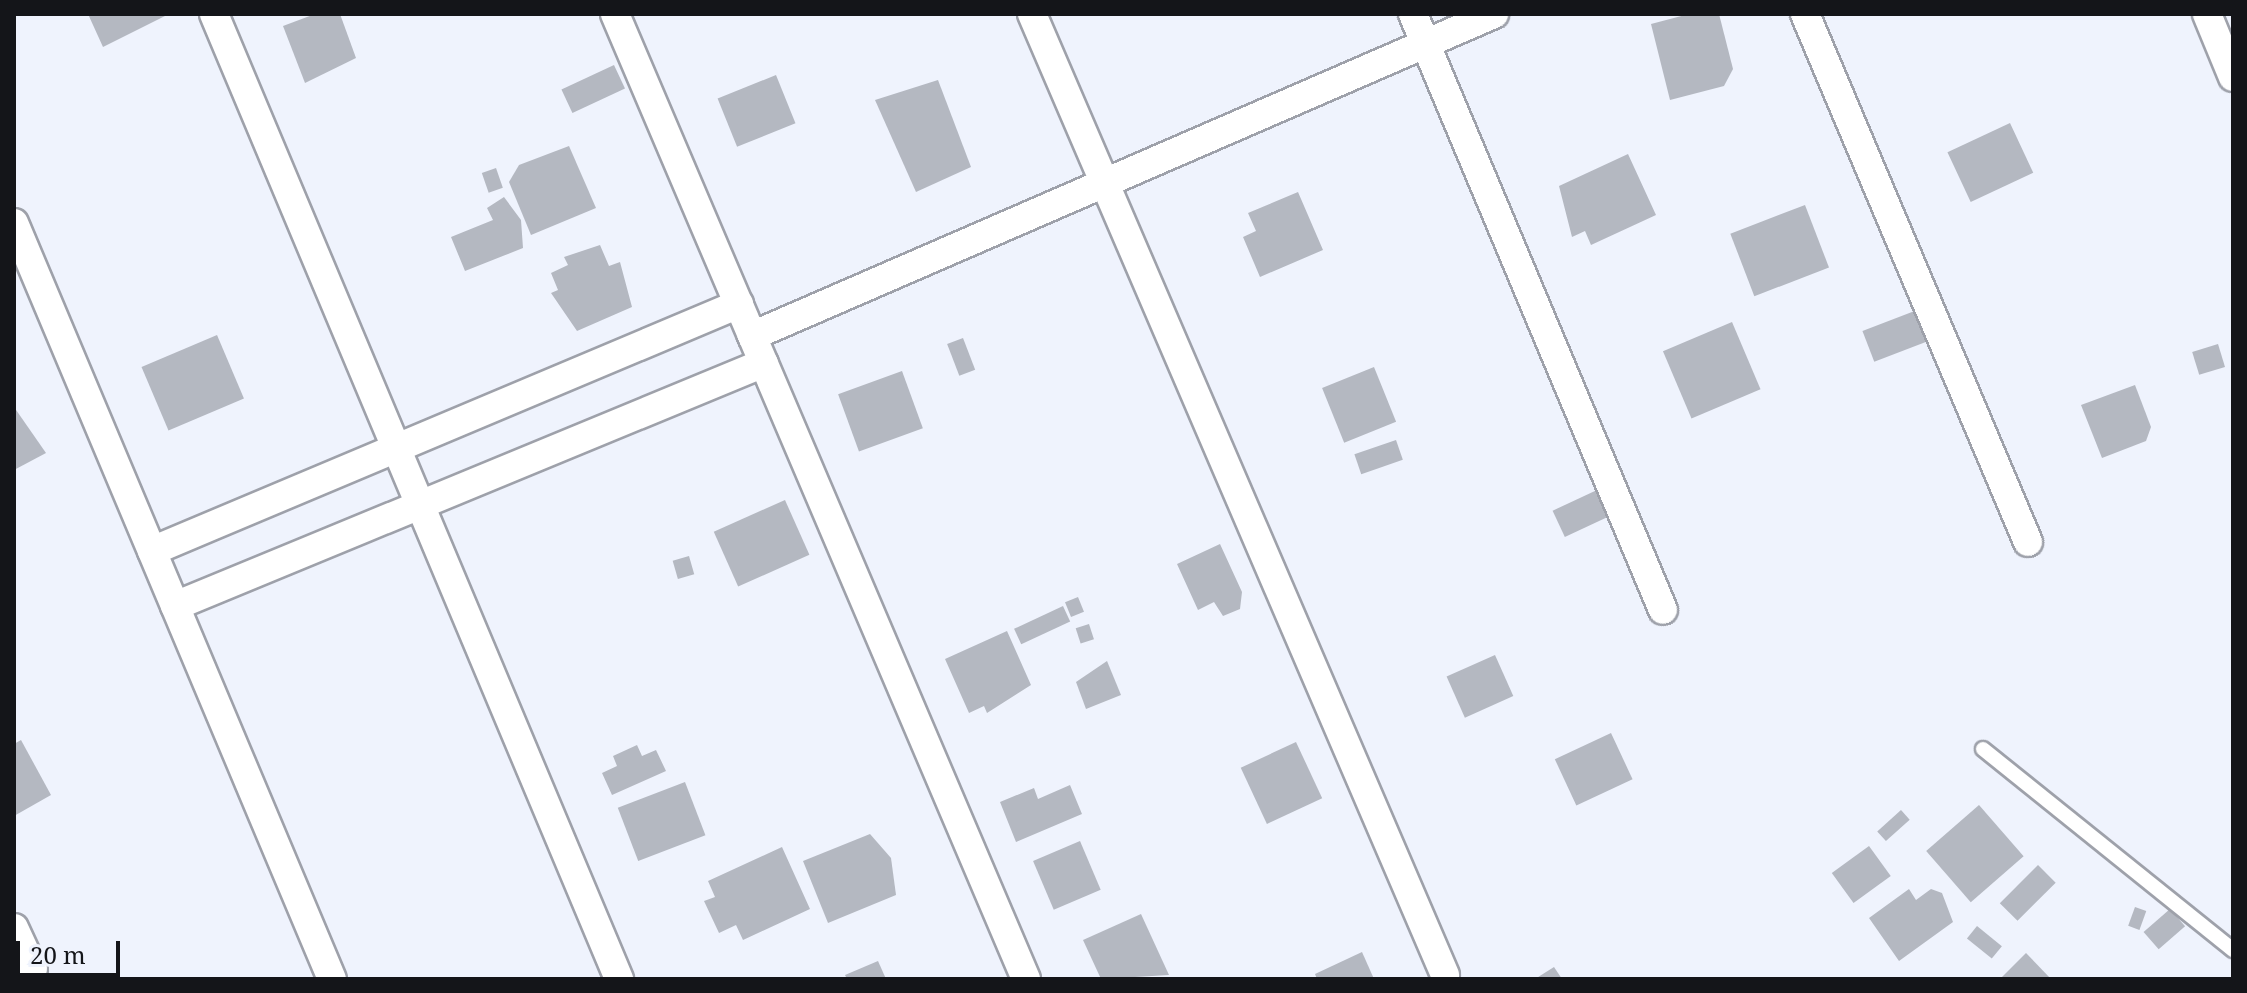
<!DOCTYPE html>
<style>
body{margin:0}
#map{position:relative;width:2247px;height:993px;overflow:hidden;background:#eff3fd;font-family:"Noto Serif",serif}
div>[style]{position:absolute}
.building>*{inset:0;background:#b4b8c1;transform-origin:0 0}
.roads{filter:drop-shadow(2px 0 #9ea1aa) drop-shadow(-2px 0 #9ea1aa) drop-shadow(0 2px #9ea1aa) drop-shadow(0 -2px #9ea1aa)}
.service>*{height:14px;margin:-7px;padding:0 7px;transform-origin:7px;border-radius:7px;background:#fff}
.minor>*{height:28px;margin:-14px;padding:0 14px;transform-origin:14px;border-radius:14px;background:#fff}
span{translate:-50% -50%;white-space:nowrap;text-align:center;line-height:1.15;-webkit-text-stroke:8px #eff3fd;paint-order:stroke}
.frame{position:absolute;inset:0;border:16px solid #141519;pointer-events:none}
.scale{position:absolute;left:16px;top:941px;width:104px;height:36px;box-sizing:border-box;border:4px solid #141519;border-top:0;padding-left:10px;font-size:24px;line-height:28px;white-space:nowrap;color:#141519;-webkit-text-stroke:6px #eff3fd;paint-order:stroke}
</style>
<div id="map">
<div class="building">
<div style="clip-path:polygon(88px 14px,169px 14px,103px 47px)"></div>
<div style="clip-path:polygon(315px 14px,340px 14px,356px 58px,305px 83px,283px 26px)"></div>
<div style="clip-path:polygon(1689px 14px,1719px 14px,1733px 69px,1724px 86px,1670px 100px,1651px 24px)"></div>
<div style="left:614px;top:65px;width:26px;height:58px;rotate:65deg"></div>
<div style="left:776px;top:75px;width:52px;height:63px;rotate:68deg"></div>
<div style="clip-path:polygon(938px 80px,971px 167px,916px 192px,875px 100px)"></div>
<div style="left:2010px;top:123px;width:55px;height:69px;rotate:65deg"></div>
<div style="clip-path:polygon(569px 146px,596px 208px,531px 235px,509px 182px,519px 165px)"></div>
<div style="clip-path:polygon(1628px 154px,1656px 215px,1591px 245px,1585px 231px,1572px 237px,1559px 186px)"></div>
<div style="left:496px;top:168px;width:21px;height:15px;rotate:71deg"></div>
<div style="clip-path:polygon(1298px 192px,1323px 250px,1260px 277px,1243px 237px,1256px 231px,1248px 213px)"></div>
<div style="clip-path:polygon(504px 197px,521px 220px,523px 248px,465px 271px,451px 237px,493px 220px,487px 208px)"></div>
<div style="left:1805px;top:205px;width:67px;height:80px;rotate:69deg"></div>
<div style="clip-path:polygon(600px 245px,609px 266px,620px 262px,632px 307px,577px 331px,551px 293px,558px 290px,551px 273px,568px 265px,564px 257px)"></div>
<div style="left:1925px;top:307px;width:33px;height:67px;rotate:69deg"></div>
<div style="left:1732px;top:322px;width:73px;height:75px;rotate:67deg"></div>
<div style="left:217px;top:335px;width:69px;height:82px;rotate:67deg"></div>
<div style="left:963px;top:338px;width:34px;height:17px;rotate:69deg"></div>
<div style="left:2218px;top:344px;width:24px;height:27px;rotate:73deg"></div>
<div style="left:1374px;top:367px;width:59px;height:56px;rotate:68deg"></div>
<div style="left:902px;top:371px;width:61px;height:68px;rotate:70deg"></div>
<div style="clip-path:polygon(2135px 385px,2151px 427px,2146px 441px,2102px 458px,2081px 405px)"></div>
<div style="clip-path:polygon(14px 407px,46px 453px,14px 470px)"></div>
<div style="left:1396px;top:440px;width:21px;height:44px;rotate:71deg"></div>
<div style="left:1597px;top:490px;width:29px;height:49px;rotate:65deg"></div>
<div style="left:785px;top:500px;width:60px;height:78px;rotate:66deg"></div>
<div style="clip-path:polygon(1220px 544px,1242px 592px,1240px 609px,1223px 616px,1214px 602px,1198px 610px,1177px 564px)"></div>
<div style="left:689px;top:556px;width:19px;height:17px;rotate:74deg"></div>
<div style="left:1078px;top:597px;width:16px;height:14px;rotate:68deg"></div>
<div style="left:1063px;top:606px;width:17px;height:54px;rotate:65deg"></div>
<div style="left:1089px;top:624px;width:16px;height:14px;rotate:72deg"></div>
<div style="clip-path:polygon(1007px 631px,1031px 685px,987px 713px,984px 706px,969px 713px,945px 659px)"></div>
<div style="left:1495px;top:655px;width:45px;height:53px;rotate:66deg"></div>
<div style="clip-path:polygon(1107px 661px,1121px 695px,1086px 709px,1076px 682px)"></div>
<div style="left:1611px;top:733px;width:51px;height:62px;rotate:65deg"></div>
<div style="clip-path:polygon(21px 740px,51px 795px,14px 816px,14px 744px)"></div>
<div style="left:1296px;top:742px;width:62px;height:61px;rotate:65deg"></div>
<div style="clip-path:polygon(637px 745px,642px 756px,656px 750px,666px 771px,612px 795px,602px 773px,617px 766px,613px 756px)"></div>
<div style="left:685px;top:782px;width:57px;height:72px;rotate:69deg"></div>
<div style="clip-path:polygon(1070px 785px,1082px 814px,1016px 842px,1000px 802px,1034px 788px,1038px 799px)"></div>
<div style="left:1979px;top:805px;width:68px;height:70px;rotate:49deg"></div>
<div style="left:1901px;top:810px;width:13px;height:32px;rotate:48deg"></div>
<div style="clip-path:polygon(870px 834px,891px 858px,896px 895px,828px 923px,803px 861px)"></div>
<div style="left:1080px;top:841px;width:53px;height:51px;rotate:67deg"></div>
<div style="left:1869px;top:846px;width:37px;height:46px;rotate:54deg"></div>
<div style="clip-path:polygon(782px 847px,810px 909px,743px 940px,736px 925px,719px 933px,704px 901px,715px 897px,708px 881px)"></div>
<div style="left:2038px;top:865px;width:25px;height:54px;rotate:45deg"></div>
<div style="clip-path:polygon(1909px 889px,1916px 900px,1931px 889px,1942px 893px,1953px 922px,1899px 961px,1869px 918px)"></div>
<div style="left:2135px;top:907px;width:12px;height:20px;rotate:20deg"></div>
<div style="left:2170px;top:909px;width:23px;height:35px;rotate:49deg"></div>
<div style="clip-path:polygon(1141px 914px,1169px 975px,1101px 979px,1083px 940px)"></div>
<div style="left:1977px;top:926px;width:32px;height:16px;rotate:39deg"></div>
<div style="clip-path:polygon(1362px 952px,1374px 979px,1317px 979px,1315px 974px)"></div>
<div style="clip-path:polygon(2026px 953px,2051px 979px,2000px 979px)"></div>
<div style="clip-path:polygon(878px 961px,886px 979px,847px 979px,845px 975px)"></div>
<div style="clip-path:polygon(1554px 967px,1562px 979px,1535px 979px)"></div>
</div>
<div class="roads">
<div class="service">
<div style="left:1983px;top:749px;width:321px;rotate:38.8deg"></div>
</div>
<div class="minor">
<div style="left:214px;top:14px;width:1047px;rotate:67.23deg"></div>
<div style="left:615px;top:14px;width:1049px;rotate:66.93deg"></div>
<div style="left:1032px;top:14px;width:1046px;rotate:66.74deg"></div>
<div style="left:1413px;top:14px;width:646px;rotate:67.24deg"></div>
<div style="left:1805px;top:14px;width:573px;rotate:67.1deg"></div>
<div style="left:2207px;top:14px;width:68px;rotate:67.6deg"></div>
<div style="left:14px;top:223px;width:820px;rotate:67.19deg"></div>
<div style="left:752px;top:336px;width:809px;rotate:-23.46deg"></div>
<div style="left:152px;top:551px;width:637px;rotate:-22.82deg"></div>
<div style="left:175px;top:606px;width:637px;rotate:-22.42deg"></div>
<div style="left:14px;top:928px;width:45px;rotate:65.1deg"></div>
</div>
</div>
<div class="frame"></div>
<div class="scale">20 m</div>
</div>
